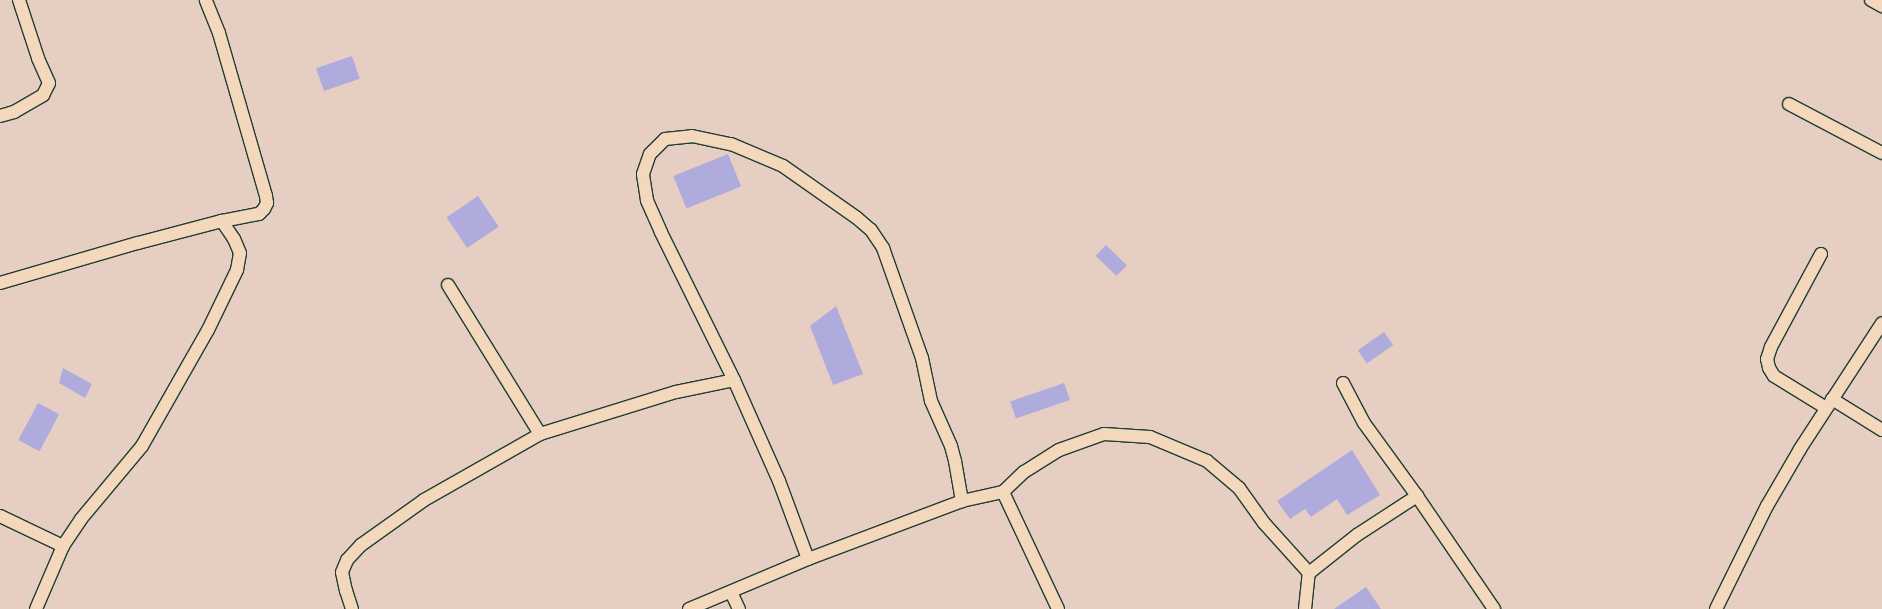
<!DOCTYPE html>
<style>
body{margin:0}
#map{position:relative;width:1882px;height:609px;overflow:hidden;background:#e6cfc2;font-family:Itim,sans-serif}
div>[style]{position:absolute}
.building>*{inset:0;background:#afabdc;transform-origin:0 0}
.roads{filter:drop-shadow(1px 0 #1f3d34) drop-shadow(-1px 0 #1f3d34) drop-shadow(0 1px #1f3d34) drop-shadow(0 -1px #1f3d34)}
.street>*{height:12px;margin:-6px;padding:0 6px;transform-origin:6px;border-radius:6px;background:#f4d8bb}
span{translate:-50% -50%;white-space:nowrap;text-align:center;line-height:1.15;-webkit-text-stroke:3.5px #f4d8bb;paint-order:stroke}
</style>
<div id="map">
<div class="building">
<div style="left:352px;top:56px;width:24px;height:38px;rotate:71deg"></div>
<div style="left:728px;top:154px;width:35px;height:59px;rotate:68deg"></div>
<div style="left:478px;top:196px;width:37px;height:38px;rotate:56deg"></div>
<div style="left:1106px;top:245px;width:29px;height:15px;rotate:44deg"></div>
<div style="clip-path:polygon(836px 306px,863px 374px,833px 385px,810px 326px)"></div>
<div style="left:1384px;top:332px;width:16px;height:32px;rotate:55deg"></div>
<div style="clip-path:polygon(63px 368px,92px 384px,85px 398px,59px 383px)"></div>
<div style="left:1064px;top:383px;width:18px;height:57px;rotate:71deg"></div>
<div style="left:38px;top:403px;width:24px;height:42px;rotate:28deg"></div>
<div style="clip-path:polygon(1352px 450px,1380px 495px,1347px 515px,1337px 499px,1311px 517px,1305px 509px,1290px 519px,1277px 501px)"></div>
<div style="clip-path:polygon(1366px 587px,1381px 609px,1334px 609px)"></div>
</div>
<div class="roads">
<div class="street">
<div style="left:1871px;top:0;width:13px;rotate:29deg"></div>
<div style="left:1789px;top:104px;width:105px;rotate:27.8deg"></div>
<div style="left:0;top:116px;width:15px;rotate:-16deg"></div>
<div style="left:14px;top:112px;width:34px;rotate:-30deg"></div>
<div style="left:43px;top:95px;width:13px;rotate:-63deg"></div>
<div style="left:49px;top:83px;width:27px;rotate:-114deg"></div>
<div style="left:38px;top:58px;width:61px;rotate:-108.1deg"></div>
<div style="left:1821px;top:254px;width:106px;rotate:118.3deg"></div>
<div style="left:1771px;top:347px;width:13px;rotate:108deg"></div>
<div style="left:1767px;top:359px;width:9px;rotate:77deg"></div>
<div style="left:1769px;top:368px;width:9px;rotate:58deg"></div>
<div style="left:1774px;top:376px;width:61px;rotate:31.6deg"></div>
<div style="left:0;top:283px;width:144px;rotate:-16.2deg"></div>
<div style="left:138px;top:243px;width:87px;rotate:-14.7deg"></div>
<div style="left:222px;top:221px;width:38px;rotate:-11deg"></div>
<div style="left:259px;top:214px;width:7px;rotate:-45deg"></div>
<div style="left:264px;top:209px;width:7px;rotate:-63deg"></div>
<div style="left:267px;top:203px;width:7px;rotate:-98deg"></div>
<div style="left:266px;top:196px;width:170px;rotate:-106.1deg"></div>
<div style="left:219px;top:33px;width:35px;rotate:-112deg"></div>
<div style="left:448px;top:285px;width:175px;rotate:58.3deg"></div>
<div style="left:1343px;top:383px;width:45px;rotate:62.3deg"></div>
<div style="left:1364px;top:423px;width:90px;rotate:54deg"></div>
<div style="left:1417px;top:496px;width:137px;rotate:55.7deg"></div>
<div style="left:1832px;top:399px;width:59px;rotate:31.8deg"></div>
<div style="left:1003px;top:492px;width:29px;rotate:-44deg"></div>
<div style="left:1024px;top:472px;width:41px;rotate:-32.2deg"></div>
<div style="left:1059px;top:450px;width:48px;rotate:-19.6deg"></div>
<div style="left:1104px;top:434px;width:46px;rotate:3.7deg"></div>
<div style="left:1150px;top:437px;width:62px;rotate:22.8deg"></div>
<div style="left:1207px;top:461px;width:42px;rotate:40.2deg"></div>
<div style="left:1239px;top:488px;width:43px;rotate:54.5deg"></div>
<div style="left:1264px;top:523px;width:67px;rotate:48deg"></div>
<div style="left:1309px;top:573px;width:61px;rotate:-38.4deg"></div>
<div style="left:1357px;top:535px;width:72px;rotate:-33deg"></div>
<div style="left:0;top:516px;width:70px;rotate:25.5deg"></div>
<div style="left:63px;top:546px;width:32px;rotate:-56deg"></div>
<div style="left:81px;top:519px;width:95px;rotate:-50.1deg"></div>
<div style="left:142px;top:446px;width:133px;rotate:-60.4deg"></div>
<div style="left:208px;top:330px;width:67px;rotate:-64.2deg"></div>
<div style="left:237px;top:270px;width:17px;rotate:-80deg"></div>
<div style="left:240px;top:253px;width:15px;rotate:-113deg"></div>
<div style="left:234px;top:239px;width:22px;rotate:-124deg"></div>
<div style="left:808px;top:559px;width:165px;rotate:-20.6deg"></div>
<div style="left:962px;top:501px;width:42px;rotate:-12.4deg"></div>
<div style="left:1003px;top:492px;width:129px;rotate:64.8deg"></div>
<div style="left:731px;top:592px;width:19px;rotate:65deg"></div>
<div style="left:36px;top:609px;width:69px;rotate:-66.8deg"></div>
<div style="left:352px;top:609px;width:19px;rotate:-108deg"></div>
<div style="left:346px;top:591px;width:19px;rotate:-102deg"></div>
<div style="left:342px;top:572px;width:13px;rotate:-67deg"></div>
<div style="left:347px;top:560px;width:21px;rotate:-47deg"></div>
<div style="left:361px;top:545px;width:77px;rotate:-35.5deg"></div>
<div style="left:424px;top:500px;width:133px;rotate:-29.6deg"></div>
<div style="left:540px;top:434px;width:142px;rotate:-17.2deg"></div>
<div style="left:676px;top:392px;width:59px;rotate:-11.7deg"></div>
<div style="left:689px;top:609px;width:129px;rotate:-22.8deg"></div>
<div style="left:808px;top:559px;width:83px;rotate:-110.4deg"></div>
<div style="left:779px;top:481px;width:111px;rotate:-114deg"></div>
<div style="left:734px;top:380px;width:165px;rotate:-116.3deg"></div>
<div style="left:661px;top:232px;width:35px;rotate:-114deg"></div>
<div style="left:647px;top:200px;width:26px;rotate:-99deg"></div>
<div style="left:643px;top:174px;width:21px;rotate:-71deg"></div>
<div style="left:650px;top:154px;width:21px;rotate:-45deg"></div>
<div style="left:665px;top:139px;width:27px;rotate:-6deg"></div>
<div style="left:692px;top:136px;width:40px;rotate:12deg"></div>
<div style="left:731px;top:144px;width:56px;rotate:22.9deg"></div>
<div style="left:783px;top:166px;width:90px;rotate:35.1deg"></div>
<div style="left:857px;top:218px;width:18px;rotate:41deg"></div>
<div style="left:871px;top:230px;width:22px;rotate:56deg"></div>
<div style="left:883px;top:248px;width:117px;rotate:70.5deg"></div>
<div style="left:922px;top:358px;width:44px;rotate:78.2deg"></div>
<div style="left:931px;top:401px;width:49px;rotate:66deg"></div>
<div style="left:951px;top:446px;width:16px;rotate:75deg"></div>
<div style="left:955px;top:461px;width:41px;rotate:80.1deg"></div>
<div style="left:1305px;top:609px;width:36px;rotate:-84deg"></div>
<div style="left:1716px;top:609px;width:115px;rotate:-63.7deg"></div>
<div style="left:1767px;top:506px;width:66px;rotate:-59.9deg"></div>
<div style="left:1800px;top:449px;width:150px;rotate:-56.9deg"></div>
</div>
</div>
</div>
